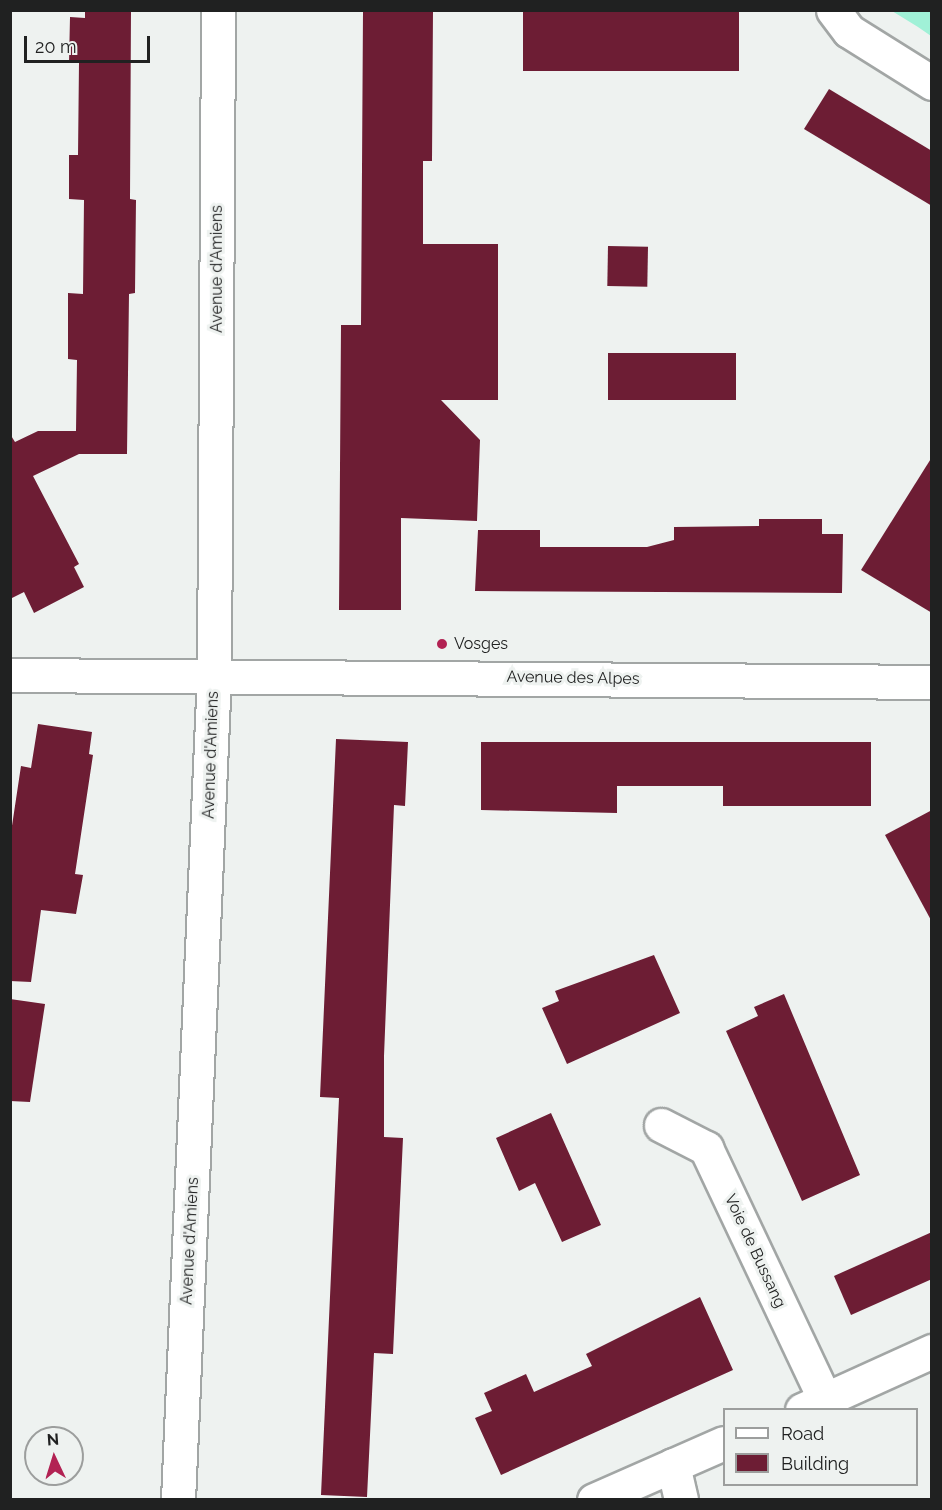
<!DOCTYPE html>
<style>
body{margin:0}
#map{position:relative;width:942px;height:1510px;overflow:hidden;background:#eef2f0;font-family:Raleway,sans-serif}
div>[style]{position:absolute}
.green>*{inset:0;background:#a0f1d7}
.building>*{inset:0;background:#6d1d34;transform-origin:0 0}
.roads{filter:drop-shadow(2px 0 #a2a6a5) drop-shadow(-2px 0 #a2a6a5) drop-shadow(0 2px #a2a6a5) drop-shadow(0 -2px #a2a6a5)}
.minor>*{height:33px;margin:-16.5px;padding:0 16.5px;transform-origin:16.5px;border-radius:16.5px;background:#fff}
.major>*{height:33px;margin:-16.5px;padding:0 16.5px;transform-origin:16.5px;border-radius:16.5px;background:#fff}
.dots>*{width:16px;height:16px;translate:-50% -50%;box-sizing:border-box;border:3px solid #eef2f0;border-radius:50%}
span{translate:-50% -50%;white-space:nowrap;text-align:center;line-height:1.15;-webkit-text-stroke:6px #eef2f0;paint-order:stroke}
.street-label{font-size:16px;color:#202121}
.poi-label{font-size:16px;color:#202121}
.left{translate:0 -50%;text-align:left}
.frame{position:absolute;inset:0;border:12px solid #202121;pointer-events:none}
.legend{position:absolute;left:723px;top:1408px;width:195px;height:78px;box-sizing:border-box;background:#eef2f0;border:2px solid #9c9e9d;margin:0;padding:8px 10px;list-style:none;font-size:18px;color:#202121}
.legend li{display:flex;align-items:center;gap:12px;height:30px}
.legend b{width:30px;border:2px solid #9c9e9d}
.north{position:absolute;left:24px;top:1426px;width:60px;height:60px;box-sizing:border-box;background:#eef2f0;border:2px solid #9c9e9d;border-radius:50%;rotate:356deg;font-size:16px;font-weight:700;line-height:24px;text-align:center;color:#202121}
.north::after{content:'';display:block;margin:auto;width:21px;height:27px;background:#b22253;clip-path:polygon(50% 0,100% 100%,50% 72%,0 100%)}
.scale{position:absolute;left:24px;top:36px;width:126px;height:27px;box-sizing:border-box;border:3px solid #202121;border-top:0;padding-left:8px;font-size:18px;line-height:21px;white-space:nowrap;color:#202121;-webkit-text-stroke:4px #eef2f0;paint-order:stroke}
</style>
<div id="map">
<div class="green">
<div style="clip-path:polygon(892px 11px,931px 11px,931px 36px,918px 27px)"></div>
</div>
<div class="building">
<div style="clip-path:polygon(85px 10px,131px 10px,130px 199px,136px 200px,135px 293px,129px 294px,127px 454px,79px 454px,33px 476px,79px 564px,74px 567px,84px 587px,34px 613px,24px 592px,10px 599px,10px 434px,15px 442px,38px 431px,76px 431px,77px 360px,68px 359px,68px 293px,83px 294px,84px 200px,69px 199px,69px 155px,78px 155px,79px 62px,69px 63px,70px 17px,85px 18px)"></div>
<div style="clip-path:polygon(363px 10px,433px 10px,432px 161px,423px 161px,423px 244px,498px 244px,498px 400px,441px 400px,480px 440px,477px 521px,401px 518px,401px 610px,339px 610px,341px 325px,361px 325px)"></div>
<div style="left:523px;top:10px;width:216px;height:61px"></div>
<div style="clip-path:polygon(829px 89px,932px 151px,932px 206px,804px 129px)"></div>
<div style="left:608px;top:246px;width:40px;height:40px;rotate:1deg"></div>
<div style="left:608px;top:353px;width:128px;height:47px"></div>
<div style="clip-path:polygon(932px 457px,932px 613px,861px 570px)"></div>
<div style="clip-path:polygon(759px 519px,822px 519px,822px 534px,843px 534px,842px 593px,475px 591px,478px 530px,540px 530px,540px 547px,647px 547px,674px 540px,674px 527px,759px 526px)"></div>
<div style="clip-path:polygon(38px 724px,92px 732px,89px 754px,93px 755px,75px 874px,83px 875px,76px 914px,41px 910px,31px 982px,10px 981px,10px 839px,21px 766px,31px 768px)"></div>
<div style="clip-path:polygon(336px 739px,408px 742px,405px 806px,394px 805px,384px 1056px,384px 1137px,403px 1138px,393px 1354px,374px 1353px,367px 1497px,321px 1495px,339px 1098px,320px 1097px)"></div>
<div style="clip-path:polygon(481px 742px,871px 742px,871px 806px,723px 806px,723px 786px,617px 786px,617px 813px,481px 810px)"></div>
<div style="clip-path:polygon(932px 810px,932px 922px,885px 835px)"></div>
<div style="clip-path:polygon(654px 955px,680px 1013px,567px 1064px,542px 1008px,559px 1001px,555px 991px)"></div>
<div style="clip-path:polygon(784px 994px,860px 1175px,802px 1201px,726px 1031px,758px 1016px,754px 1007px)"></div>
<div style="clip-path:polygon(10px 999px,45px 1004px,30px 1102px,10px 1101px)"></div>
<div style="clip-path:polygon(551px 1113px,601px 1225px,562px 1242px,535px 1183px,519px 1191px,496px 1138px)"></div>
<div style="clip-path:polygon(932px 1232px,932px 1279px,851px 1315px,834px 1276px)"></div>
<div style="clip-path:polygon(700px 1297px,733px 1370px,501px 1475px,475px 1418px,492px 1411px,484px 1393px,526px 1374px,534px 1392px,592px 1366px,586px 1354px)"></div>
</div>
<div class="roads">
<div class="minor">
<div style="left:833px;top:10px;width:26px;rotate:53deg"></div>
<div style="left:849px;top:31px;width:98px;rotate:32.1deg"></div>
<div style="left:10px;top:675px;width:922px;rotate:0.43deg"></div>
<div style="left:661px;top:1125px;width:51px;rotate:27.1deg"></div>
<div style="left:706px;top:1148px;width:279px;rotate:64.7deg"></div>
<div style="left:802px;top:1410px;width:143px;rotate:-24.4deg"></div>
<div style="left:673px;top:1465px;width:36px;rotate:77deg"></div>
<div style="left:594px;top:1500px;width:142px;rotate:-23.7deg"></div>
</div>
<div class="major">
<div style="left:178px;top:1500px;width:827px;rotate:-87.5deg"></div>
<div style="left:214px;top:674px;width:664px;rotate:-89.65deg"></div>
</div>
</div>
<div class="dots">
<div style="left:442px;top:644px;background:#b22253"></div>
</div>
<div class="street-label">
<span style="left:217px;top:269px;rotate:-90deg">Avenue d'Amiens</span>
<span style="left:573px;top:678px;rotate:1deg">Avenue des Alpes</span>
<span style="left:211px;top:755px;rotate:-88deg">Avenue d'Amiens</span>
<span style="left:190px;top:1241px;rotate:-87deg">Avenue d'Amiens</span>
<span style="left:755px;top:1251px;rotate:65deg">Voie de Bussang</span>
</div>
<div class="poi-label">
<span class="left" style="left:454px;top:644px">Vosges</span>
</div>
<div class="frame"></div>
<ul class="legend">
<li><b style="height:8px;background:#fff"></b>Road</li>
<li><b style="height:16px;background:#6d1d34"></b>Building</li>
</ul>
<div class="north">N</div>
<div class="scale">20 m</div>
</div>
